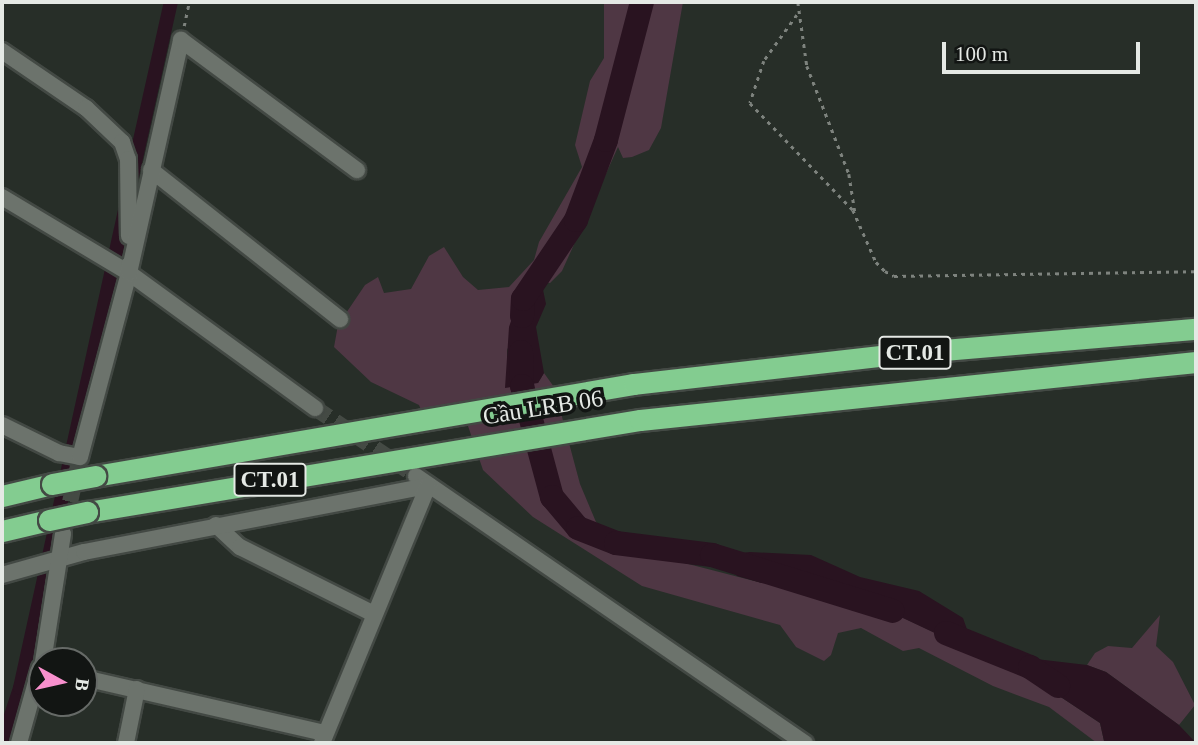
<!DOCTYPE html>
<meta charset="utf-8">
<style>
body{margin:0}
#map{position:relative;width:1198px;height:745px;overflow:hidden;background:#272e28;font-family:"Times New Roman",serif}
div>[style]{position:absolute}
.green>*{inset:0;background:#4f3744}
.water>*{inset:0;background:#291320}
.canal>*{height:14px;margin:-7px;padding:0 7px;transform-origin:7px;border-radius:7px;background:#291320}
.river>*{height:24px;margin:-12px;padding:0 12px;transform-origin:12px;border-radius:12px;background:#291320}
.street-tunnel>*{height:16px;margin-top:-8px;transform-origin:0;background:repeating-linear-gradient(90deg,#444a44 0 16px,transparent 0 24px)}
.path>*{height:2.5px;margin-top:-1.25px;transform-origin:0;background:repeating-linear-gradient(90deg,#7e837e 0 3.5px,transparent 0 8.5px)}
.roads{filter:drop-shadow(2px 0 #434944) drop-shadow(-2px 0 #434944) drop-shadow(0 2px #434944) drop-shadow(0 -2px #434944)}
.street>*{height:16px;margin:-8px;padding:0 8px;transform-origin:8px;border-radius:8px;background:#6c736c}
.highway>*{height:21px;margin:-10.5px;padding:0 10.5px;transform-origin:10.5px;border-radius:10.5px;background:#83cc90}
.bridges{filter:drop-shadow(2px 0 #434944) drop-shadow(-2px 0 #434944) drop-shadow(0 2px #434944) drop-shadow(0 -2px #434944)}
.highway-bridge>*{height:21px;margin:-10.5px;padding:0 10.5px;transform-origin:10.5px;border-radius:10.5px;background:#83cc90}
span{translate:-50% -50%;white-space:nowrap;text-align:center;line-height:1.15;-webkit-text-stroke:7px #121513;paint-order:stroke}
.shield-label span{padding:2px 5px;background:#121513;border:2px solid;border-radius:5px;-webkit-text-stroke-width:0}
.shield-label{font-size:23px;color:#e5e9e5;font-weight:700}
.street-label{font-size:24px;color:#e5e9e5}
.frame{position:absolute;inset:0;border:4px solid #e5e9e5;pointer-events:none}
.north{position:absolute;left:28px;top:647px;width:70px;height:70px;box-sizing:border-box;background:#121513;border:2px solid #666a67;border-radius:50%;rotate:98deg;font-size:19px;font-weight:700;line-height:28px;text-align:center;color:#e5e9e5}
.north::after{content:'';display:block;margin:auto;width:24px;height:32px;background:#f890cd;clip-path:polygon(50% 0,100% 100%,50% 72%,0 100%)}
.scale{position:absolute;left:942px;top:42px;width:198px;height:32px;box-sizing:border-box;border:4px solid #e5e9e5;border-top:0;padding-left:9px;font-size:21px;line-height:24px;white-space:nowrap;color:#e5e9e5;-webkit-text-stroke:5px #121513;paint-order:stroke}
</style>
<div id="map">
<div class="green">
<div style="clip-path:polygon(604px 2px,683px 2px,661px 128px,649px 150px,632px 157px,623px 158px,618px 147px,562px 271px,550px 283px,539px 281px,507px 350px,507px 367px,538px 383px,544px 373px,554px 387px,580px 484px,596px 522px,616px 543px,599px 541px,762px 583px,835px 586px,1032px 678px,1100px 723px,1104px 741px,1097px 743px,1049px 707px,993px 686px,919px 648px,903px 651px,861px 628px,838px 633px,831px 655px,824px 661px,796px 647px,780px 625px,642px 586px,533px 517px,483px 470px,468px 426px,429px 429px,419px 405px,371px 382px,334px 347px,338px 325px,365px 285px,378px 277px,384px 293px,411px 289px,429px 256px,444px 247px,463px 277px,478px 290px,509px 287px,534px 260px,539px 242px,582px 167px,575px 145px,590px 81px,604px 58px)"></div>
<div style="clip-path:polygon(1160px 615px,1156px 646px,1173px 662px,1195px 705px,1179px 725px,1106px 672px,1087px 665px,1095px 653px,1108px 646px,1132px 648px)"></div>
</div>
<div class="water">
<div style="clip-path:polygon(541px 280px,546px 304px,536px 327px,544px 373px,538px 383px,505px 388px,509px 327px,518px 300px)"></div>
<div style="clip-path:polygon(750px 552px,811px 555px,860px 577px,919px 591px,963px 618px,975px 652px,835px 586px,762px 583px,737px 576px,727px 560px,733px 554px)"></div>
<div style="clip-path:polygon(1036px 659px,1087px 665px,1106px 672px,1179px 725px,1196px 743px,1100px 743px,1104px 741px,1100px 723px,1032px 678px,1030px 667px)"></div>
</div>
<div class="canal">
<div style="left:132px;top:176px;width:178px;rotate:-77.4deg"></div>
<div style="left:2px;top:743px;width:58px;rotate:-71.9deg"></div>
<div style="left:20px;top:688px;width:490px;rotate:-77.6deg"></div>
</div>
<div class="river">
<div style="left:522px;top:316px;width:17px;rotate:-87deg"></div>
<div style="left:523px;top:299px;width:95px;rotate:-56.1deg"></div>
<div style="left:576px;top:220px;width:85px;rotate:-69.4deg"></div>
<div style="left:606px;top:140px;width:143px;rotate:-75.4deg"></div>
<div style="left:521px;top:352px;width:34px;rotate:88deg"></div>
<div style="left:522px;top:386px;width:115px;rotate:74.9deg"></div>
<div style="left:552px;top:497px;width:40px;rotate:50deg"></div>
<div style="left:578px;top:528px;width:41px;rotate:21.5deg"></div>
<div style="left:616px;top:543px;width:97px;rotate:7.1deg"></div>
<div style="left:712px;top:555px;width:189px;rotate:17.2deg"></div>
<div style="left:946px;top:633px;width:91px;rotate:22deg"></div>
<div style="left:1030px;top:667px;width:34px;rotate:34deg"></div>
</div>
<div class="street-tunnel">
<div style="left:315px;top:408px;width:122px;rotate:34deg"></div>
<div style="left:65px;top:525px;width:70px;rotate:-77.6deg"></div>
</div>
<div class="path">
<div style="left:798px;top:2px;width:65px;rotate:82deg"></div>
<div style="left:807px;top:66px;width:116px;rotate:68.7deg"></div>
<div style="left:849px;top:174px;width:38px;rotate:81deg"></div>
<div style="left:797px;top:15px;width:57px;rotate:125.7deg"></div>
<div style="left:764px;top:61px;width:44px;rotate:108.4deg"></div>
<div style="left:750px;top:103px;width:149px;rotate:46.1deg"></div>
<div style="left:853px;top:210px;width:57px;rotate:66.1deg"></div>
<div style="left:876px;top:262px;width:13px;rotate:45deg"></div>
<div style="left:885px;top:271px;width:10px;rotate:29deg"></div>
<div style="left:894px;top:276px;width:302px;rotate:-0.9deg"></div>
<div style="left:184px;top:26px;width:25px;rotate:-78deg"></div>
</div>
<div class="roads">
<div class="street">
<div style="left:2px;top:51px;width:102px;rotate:34.2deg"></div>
<div style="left:86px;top:108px;width:50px;rotate:43.4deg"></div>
<div style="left:122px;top:142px;width:18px;rotate:71deg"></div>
<div style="left:128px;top:159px;width:77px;rotate:89.3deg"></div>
<div style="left:151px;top:170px;width:241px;rotate:38.3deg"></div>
<div style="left:2px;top:197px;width:148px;rotate:30.9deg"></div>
<div style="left:129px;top:265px;width:8px;rotate:90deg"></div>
<div style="left:129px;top:273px;width:230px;rotate:36deg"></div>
<div style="left:2px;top:425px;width:64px;rotate:26.2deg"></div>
<div style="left:59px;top:453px;width:21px;rotate:11deg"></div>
<div style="left:80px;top:457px;width:190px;rotate:-75.1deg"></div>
<div style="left:129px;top:273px;width:239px;rotate:-77.4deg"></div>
<div style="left:181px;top:40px;width:219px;rotate:36.5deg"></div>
<div style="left:416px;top:476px;width:472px;rotate:34.5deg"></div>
<div style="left:216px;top:525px;width:33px;rotate:43deg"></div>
<div style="left:240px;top:547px;width:148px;rotate:26.6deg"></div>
<div style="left:2px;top:575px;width:85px;rotate:-15.7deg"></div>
<div style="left:84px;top:552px;width:350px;rotate:-10.9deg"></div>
<div style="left:42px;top:668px;width:136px;rotate:-81.1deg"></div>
<div style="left:84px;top:678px;width:247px;rotate:12.9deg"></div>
<div style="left:19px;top:743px;width:78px;rotate:-74.4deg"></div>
<div style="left:126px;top:743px;width:55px;rotate:-78.5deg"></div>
<div style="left:322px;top:743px;width:278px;rotate:-67.6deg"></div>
</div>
<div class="highway">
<div style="left:95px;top:476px;width:547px;rotate:-9.69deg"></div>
<div style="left:634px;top:384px;width:264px;rotate:-6.5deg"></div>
<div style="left:896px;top:354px;width:301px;rotate:-4.8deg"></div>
<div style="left:2px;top:496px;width:51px;rotate:-13.5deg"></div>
<div style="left:87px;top:512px;width:561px;rotate:-9.45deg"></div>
<div style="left:640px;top:420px;width:559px;rotate:-5.96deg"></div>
<div style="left:2px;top:531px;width:48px;rotate:-13.2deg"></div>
</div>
</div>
<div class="bridges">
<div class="highway-bridge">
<div style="left:52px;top:484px;width:44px;rotate:-10.5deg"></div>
<div style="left:49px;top:520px;width:39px;rotate:-12deg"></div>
</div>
</div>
<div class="shield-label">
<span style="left:915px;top:353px">CT.01</span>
<span style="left:270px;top:480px">CT.01</span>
</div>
<div class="street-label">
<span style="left:543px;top:408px;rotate:-9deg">Cầu LRB 06</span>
</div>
<div class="frame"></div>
<div class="north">B</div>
<div class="scale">100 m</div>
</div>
